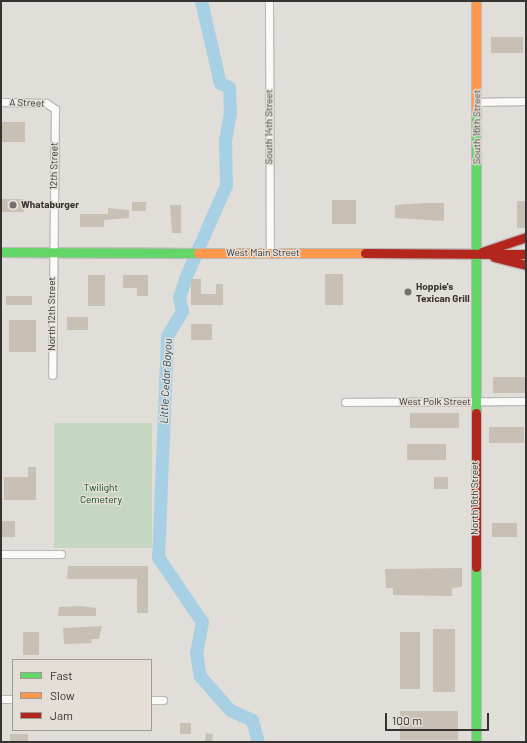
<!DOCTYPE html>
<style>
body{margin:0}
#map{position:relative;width:527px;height:743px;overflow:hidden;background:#e1deda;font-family:Barlow,sans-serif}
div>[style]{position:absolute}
.green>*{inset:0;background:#c5d6c1;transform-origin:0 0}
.river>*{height:13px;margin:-6.5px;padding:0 6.5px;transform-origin:6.5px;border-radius:6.5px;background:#a7d0e5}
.building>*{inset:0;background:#c8c0b5;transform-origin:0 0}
.roads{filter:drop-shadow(1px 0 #bcbab6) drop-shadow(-1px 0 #bcbab6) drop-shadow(0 1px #bcbab6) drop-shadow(0 -1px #bcbab6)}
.street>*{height:7px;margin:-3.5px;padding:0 3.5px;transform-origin:3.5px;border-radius:3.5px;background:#fafaf9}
.fast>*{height:9px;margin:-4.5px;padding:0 4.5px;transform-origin:4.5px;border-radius:4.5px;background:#63d668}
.slow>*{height:9px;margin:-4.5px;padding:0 4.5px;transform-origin:4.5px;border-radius:4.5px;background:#ff974d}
.jam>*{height:9px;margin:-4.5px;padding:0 4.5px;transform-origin:4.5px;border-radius:4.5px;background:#b3261e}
.dots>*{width:11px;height:11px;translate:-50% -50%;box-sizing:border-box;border:2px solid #e4ded7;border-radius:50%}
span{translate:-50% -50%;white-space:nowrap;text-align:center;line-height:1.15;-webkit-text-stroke:3px #e4ded7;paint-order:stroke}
.street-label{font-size:10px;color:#363330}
.poi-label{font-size:10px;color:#363330;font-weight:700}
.left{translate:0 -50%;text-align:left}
.park-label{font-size:10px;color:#0f4b12}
.water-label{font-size:11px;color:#1a4b61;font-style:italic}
.frame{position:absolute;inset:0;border:2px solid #363330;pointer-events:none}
.legend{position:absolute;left:12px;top:659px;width:140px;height:72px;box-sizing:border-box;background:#e4ded7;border:1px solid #9e9a94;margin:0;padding:5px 7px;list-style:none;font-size:12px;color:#363330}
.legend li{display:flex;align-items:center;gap:8px;height:20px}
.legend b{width:20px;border:1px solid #9e9a94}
.scale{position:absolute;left:385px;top:713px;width:104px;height:18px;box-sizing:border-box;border:2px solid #363330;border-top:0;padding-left:5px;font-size:12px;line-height:14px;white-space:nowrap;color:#363330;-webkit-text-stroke:3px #e4ded7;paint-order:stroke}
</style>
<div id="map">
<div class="green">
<div style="left:54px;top:423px;width:98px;height:125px"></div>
</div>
<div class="river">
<div style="left:201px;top:1px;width:84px;rotate:77deg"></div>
<div style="left:220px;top:83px;width:10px;rotate:24deg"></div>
<div style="left:229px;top:87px;width:25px;rotate:88deg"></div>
<div style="left:230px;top:112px;width:27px;rotate:100deg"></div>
<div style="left:225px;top:139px;width:46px;rotate:88.8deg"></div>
<div style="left:226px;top:185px;width:99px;rotate:113.7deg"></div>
<div style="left:186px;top:276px;width:23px;rotate:108deg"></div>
<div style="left:179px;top:298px;width:13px;rotate:77deg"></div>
<div style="left:182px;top:311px;width:29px;rotate:121deg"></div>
<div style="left:167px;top:336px;width:221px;rotate:92.3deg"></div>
<div style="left:158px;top:557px;width:78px;rotate:55.9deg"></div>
<div style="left:202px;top:622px;width:31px;rotate:101deg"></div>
<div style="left:196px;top:652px;width:24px;rotate:81deg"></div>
<div style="left:200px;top:676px;width:45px;rotate:48.6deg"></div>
<div style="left:230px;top:710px;width:24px;rotate:24deg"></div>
<div style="left:252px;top:720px;width:23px;rotate:75deg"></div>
</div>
<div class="building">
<div style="left:491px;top:37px;width:32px;height:16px"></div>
<div style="left:1px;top:122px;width:24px;height:20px"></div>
<div style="left:1px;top:199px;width:23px;height:13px"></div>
<div style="left:332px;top:200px;width:24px;height:24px"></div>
<div style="left:517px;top:201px;width:9px;height:27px"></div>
<div style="left:132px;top:202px;width:14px;height:9px"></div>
<div style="clip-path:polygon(424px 203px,444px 203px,444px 221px,395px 218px,395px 205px)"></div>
<div style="clip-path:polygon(170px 205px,181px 205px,181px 233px,172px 233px)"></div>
<div style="clip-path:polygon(108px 208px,129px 210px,129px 218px,104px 220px,104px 227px,80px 227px,80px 214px,108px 214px)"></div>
<div style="left:343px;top:274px;width:31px;height:18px;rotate:90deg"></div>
<div style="left:88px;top:275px;width:17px;height:31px"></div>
<div style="clip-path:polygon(123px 275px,148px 275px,148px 296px,137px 296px,137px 288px,123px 288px)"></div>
<div style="clip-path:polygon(191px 279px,201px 279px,201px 294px,216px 294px,216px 284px,223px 284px,223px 305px,191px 305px)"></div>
<div style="left:6px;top:296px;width:26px;height:9px"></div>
<div style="left:67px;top:317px;width:21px;height:13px"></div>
<div style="left:9px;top:320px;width:27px;height:32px"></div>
<div style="left:191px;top:324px;width:21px;height:16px"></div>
<div style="left:493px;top:377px;width:32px;height:16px"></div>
<div style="left:410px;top:413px;width:49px;height:15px"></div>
<div style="left:489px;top:427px;width:35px;height:16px"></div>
<div style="left:407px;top:444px;width:39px;height:16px"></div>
<div style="clip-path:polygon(28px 467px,36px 467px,36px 500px,4px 500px,4px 477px,28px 477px)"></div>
<div style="left:434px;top:477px;width:14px;height:12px"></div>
<div style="left:1px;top:521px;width:14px;height:16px"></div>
<div style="left:492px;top:523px;width:25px;height:14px"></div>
<div style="clip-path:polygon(68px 566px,148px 566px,148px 613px,137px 613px,137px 579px,67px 579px)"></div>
<div style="clip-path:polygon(462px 568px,462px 587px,452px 588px,452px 596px,393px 595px,393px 588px,386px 588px,385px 569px)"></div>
<div style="clip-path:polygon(80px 606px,96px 608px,96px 616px,58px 616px,59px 607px)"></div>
<div style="clip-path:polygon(102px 626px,99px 639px,91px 639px,92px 643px,64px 644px,63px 628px)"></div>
<div style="left:433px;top:629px;width:22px;height:63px"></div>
<div style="left:23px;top:632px;width:16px;height:23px"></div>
<div style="left:400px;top:632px;width:20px;height:57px"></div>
<div style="left:400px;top:711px;width:58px;height:29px"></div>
<div style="left:180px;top:723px;width:11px;height:11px"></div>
<div style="left:206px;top:733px;width:7px;height:9px;rotate:8deg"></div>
<div style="left:10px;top:734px;width:18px;height:8px"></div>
</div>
<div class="roads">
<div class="street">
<div style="left:269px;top:1px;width:253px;rotate:89.8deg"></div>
<div style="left:1px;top:102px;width:45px;rotate:1.3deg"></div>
<div style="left:46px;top:103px;width:11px;rotate:34deg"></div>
<div style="left:55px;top:109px;width:266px;rotate:90.6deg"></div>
<div style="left:477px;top:102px;width:49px;rotate:-1.2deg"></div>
<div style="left:345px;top:402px;width:181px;rotate:-0.3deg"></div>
<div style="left:1px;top:554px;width:60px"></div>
<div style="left:1px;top:699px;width:12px"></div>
<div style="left:151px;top:700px;width:12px"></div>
</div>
<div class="fast">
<div style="left:476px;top:111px;width:302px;rotate:90deg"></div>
<div style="left:1px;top:252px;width:197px;rotate:0.3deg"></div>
<div style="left:476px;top:567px;width:175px;rotate:90deg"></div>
</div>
<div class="slow">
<div style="left:476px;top:1px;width:110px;rotate:90deg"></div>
<div style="left:198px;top:253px;width:167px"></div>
</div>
<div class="jam">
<div style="left:482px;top:252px;width:46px;rotate:-18.8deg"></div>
<div style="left:365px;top:253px;width:161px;rotate:0.4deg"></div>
<div style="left:494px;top:257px;width:33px;rotate:14deg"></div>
<div style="left:476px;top:413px;width:154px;rotate:90deg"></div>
</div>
</div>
<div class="dots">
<div style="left:13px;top:205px;background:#726f6c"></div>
<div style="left:408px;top:292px;background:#726f6c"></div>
</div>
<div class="street-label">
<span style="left:27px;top:103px;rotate:2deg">A Street</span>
<span style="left:269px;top:127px;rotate:-90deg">South 14th Street</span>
<span style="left:477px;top:127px;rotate:-90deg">South 16th Street</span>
<span style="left:54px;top:166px;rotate:-89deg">12th Street</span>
<span style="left:263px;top:253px">West Main Street</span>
<span style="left:52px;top:314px;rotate:-90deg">North 12th Street</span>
<span style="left:435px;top:402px">West Polk Street</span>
<span style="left:475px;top:498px;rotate:-90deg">North 16th Street</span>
</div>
<div class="poi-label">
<span class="left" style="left:21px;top:205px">Whataburger</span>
<span class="left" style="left:416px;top:292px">Hoppie's<br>Texican Grill</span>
</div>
<div class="park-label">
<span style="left:101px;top:493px">Twilight<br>Cemetery</span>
</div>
<div class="water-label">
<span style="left:166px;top:381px;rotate:-87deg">Little Cedar Bayou</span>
</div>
<div class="frame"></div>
<ul class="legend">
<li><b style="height:5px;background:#63d668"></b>Fast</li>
<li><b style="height:5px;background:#ff974d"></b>Slow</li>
<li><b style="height:5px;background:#b3261e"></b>Jam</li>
</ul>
<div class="scale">100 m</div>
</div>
